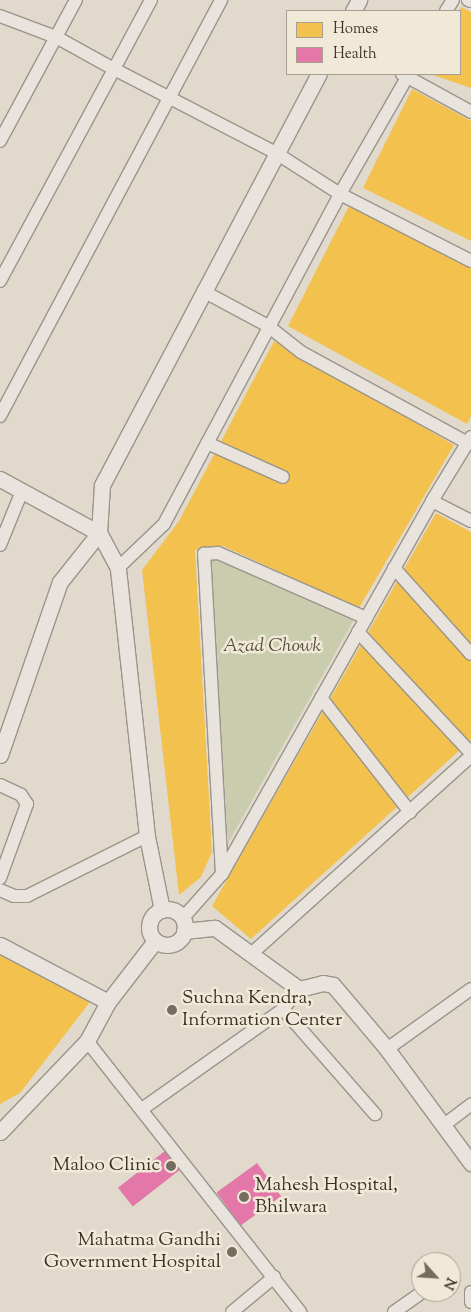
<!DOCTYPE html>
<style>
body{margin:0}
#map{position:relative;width:471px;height:1312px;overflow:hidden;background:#e1dacc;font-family:"Sorts Mill Goudy",serif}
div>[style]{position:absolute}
.green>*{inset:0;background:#c9ccad}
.homes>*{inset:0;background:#f2c14e}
.health>*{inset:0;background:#e377a8;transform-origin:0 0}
.roads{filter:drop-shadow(1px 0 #9a948b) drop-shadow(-1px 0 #9a948b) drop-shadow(0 1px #9a948b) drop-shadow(0 -1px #9a948b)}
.minor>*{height:12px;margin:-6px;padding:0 6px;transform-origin:6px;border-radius:6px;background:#e8e4dd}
.tertiary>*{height:15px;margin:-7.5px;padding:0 7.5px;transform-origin:7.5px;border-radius:7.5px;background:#e8e4dd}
.tertiary>.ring{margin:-7.5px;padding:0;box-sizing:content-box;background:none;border:15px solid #e8e4dd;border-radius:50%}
.dots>*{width:14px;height:14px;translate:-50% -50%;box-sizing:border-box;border:2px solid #f1e9d8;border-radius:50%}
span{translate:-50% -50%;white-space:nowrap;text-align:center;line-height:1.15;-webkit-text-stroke:5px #f1e9d8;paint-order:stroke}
.park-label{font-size:19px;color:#544d3c;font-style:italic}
.poi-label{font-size:19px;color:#3b3026}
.left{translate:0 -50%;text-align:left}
.right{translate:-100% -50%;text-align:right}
.legend{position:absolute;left:286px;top:10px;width:175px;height:65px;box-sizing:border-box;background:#f1e9d8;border:1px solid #a89f91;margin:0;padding:6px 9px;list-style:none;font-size:15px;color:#3b3026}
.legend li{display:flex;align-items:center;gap:10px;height:25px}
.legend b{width:25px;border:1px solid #a89f91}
.north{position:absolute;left:411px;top:1252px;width:50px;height:50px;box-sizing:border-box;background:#f1e9d8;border:1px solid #a89f91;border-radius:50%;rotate:116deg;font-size:14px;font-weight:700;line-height:20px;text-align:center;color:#3b3026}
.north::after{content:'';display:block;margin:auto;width:18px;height:22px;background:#756c60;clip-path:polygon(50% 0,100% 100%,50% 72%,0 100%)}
</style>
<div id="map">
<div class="green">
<div style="clip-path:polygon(209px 557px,355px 618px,228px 843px)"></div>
</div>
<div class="homes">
<div style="clip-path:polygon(461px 7px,471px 12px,471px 88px,430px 74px,460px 74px,459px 11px)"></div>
<div style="clip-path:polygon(412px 89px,471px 121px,471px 241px,363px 188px)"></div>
<div style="clip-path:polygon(350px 204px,471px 266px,471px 416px,467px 424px,288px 326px)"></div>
<div style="clip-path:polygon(274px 341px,454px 445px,359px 608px,223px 546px,195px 550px,212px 852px,201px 877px,179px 895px,142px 570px,179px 521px)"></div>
<div style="clip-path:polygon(436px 513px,471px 532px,471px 740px,251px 939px,212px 906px)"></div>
<div style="clip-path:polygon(0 950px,90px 1002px,20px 1093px,0 1104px)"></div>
</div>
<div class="health">
<div style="left:170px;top:1147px;width:24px;height:66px;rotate:52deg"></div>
<div style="left:257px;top:1163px;width:41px;height:50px;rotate:54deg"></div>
</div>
<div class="roads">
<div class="minor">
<div style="left:468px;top:0;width:3px;rotate:18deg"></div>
<div style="left:446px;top:11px;width:13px;rotate:-58deg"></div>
<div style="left:0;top:16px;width:60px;rotate:20.6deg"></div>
<div style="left:56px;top:37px;width:66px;rotate:28.9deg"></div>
<div style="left:114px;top:69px;width:78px;rotate:-61.8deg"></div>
<div style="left:402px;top:74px;width:79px;rotate:28.8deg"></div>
<div style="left:0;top:141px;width:160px;rotate:-61.7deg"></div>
<div style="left:0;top:281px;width:241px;rotate:-61.7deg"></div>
<div style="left:114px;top:69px;width:182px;rotate:27.4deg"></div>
<div style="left:276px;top:153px;width:76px;rotate:32.6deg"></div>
<div style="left:340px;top:194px;width:147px;rotate:27.1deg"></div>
<div style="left:203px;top:291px;width:74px;rotate:28.3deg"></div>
<div style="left:268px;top:326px;width:42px;rotate:38.2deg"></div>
<div style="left:301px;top:352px;width:190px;rotate:28.6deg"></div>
<div style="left:0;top:416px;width:471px;rotate:-62deg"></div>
<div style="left:471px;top:437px;width:75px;rotate:121.4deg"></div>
<div style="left:432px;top:501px;width:44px;rotate:27.1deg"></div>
<div style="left:207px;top:443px;width:83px;rotate:24.1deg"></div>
<div style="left:0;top:545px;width:58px;rotate:-67.8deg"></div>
<div style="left:118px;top:568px;width:64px;rotate:-43.7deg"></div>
<div style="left:164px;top:524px;width:374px;rotate:-61.9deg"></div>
<div style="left:340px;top:194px;width:138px;rotate:-60.1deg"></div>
<div style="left:394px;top:568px;width:115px;rotate:48.2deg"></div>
<div style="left:358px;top:632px;width:166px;rotate:47deg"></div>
<div style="left:321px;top:698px;width:145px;rotate:52deg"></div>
<div style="left:0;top:785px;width:23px;rotate:25deg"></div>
<div style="left:21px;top:795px;width:11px;rotate:56deg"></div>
<div style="left:27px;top:804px;width:79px;rotate:110deg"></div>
<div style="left:222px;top:874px;width:321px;rotate:-93.2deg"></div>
<div style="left:204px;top:554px;width:14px;rotate:-4deg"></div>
<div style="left:218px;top:553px;width:162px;rotate:23.7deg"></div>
<div style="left:0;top:890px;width:15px;rotate:23deg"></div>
<div style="left:14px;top:896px;width:13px"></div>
<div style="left:27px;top:896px;width:134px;rotate:-26.6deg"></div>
<div style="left:182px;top:919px;width:60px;rotate:-48.4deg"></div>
<div style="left:222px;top:874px;width:428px;rotate:-60.6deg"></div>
<div style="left:250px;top:955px;width:297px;rotate:-42deg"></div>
<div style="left:283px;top:1009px;width:140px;rotate:48.8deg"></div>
<div style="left:87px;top:1041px;width:345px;rotate:51.8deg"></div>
<div style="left:387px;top:1049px;width:103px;rotate:-35.5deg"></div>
<div style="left:142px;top:1109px;width:173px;rotate:-35.3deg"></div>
<div style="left:283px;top:1009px;width:26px;rotate:-51deg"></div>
<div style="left:444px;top:1125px;width:34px;rotate:-37deg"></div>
<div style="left:471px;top:1292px;width:10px;rotate:90deg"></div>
<div style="left:232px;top:1312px;width:55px;rotate:-39.8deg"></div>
<div style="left:394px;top:1312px;width:35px;rotate:-35deg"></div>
</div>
<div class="tertiary">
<div style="left:353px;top:11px;width:13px;rotate:-61deg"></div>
<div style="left:0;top:479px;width:113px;rotate:28.6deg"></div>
<div style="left:0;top:755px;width:183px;rotate:-70.9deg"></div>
<div style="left:60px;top:582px;width:63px;rotate:-51.5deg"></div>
<div class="ring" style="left:149px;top:909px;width:21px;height:21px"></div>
<div style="left:162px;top:910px;width:76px;rotate:-101.5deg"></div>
<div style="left:147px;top:836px;width:270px;rotate:-96.2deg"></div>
<div style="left:118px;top:568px;width:40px;rotate:-118deg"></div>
<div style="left:99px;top:533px;width:48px;rotate:-86.4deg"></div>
<div style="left:102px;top:485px;width:465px;rotate:-62.2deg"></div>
<div style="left:184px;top:931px;width:31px;rotate:-6deg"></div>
<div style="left:215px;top:928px;width:104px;rotate:36deg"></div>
<div style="left:299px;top:989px;width:25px;rotate:-14deg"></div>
<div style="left:323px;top:983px;width:10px;rotate:11deg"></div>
<div style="left:333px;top:985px;width:84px;rotate:49.8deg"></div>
<div style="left:387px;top:1049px;width:142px;rotate:53.6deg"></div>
<div style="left:0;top:945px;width:122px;rotate:27.8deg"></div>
<div style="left:0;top:1132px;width:126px;rotate:-46.3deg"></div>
<div style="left:87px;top:1041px;width:44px;rotate:-61.7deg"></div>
<div style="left:108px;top:1002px;width:77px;rotate:-52.4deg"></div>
</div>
</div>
<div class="dots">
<div style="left:172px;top:1010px;background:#756c60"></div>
<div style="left:171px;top:1166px;background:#756c60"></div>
<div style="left:244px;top:1197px;background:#756c60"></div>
<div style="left:232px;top:1252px;background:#756c60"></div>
</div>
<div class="park-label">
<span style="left:272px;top:647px">Azad Chowk</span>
</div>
<div class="poi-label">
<span class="left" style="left:182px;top:1010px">Suchna Kendra,<br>Information Center</span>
<span class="right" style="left:160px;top:1166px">Maloo Clinic</span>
<span class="left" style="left:255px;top:1197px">Mahesh Hospital,<br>Bhilwara</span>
<span class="right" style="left:221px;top:1252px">Mahatma Gandhi<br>Government Hospital</span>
</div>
<ul class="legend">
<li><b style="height:14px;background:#f2c14e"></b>Homes</li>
<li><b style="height:14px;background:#e377a8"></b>Health</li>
</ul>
<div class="north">N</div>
</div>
